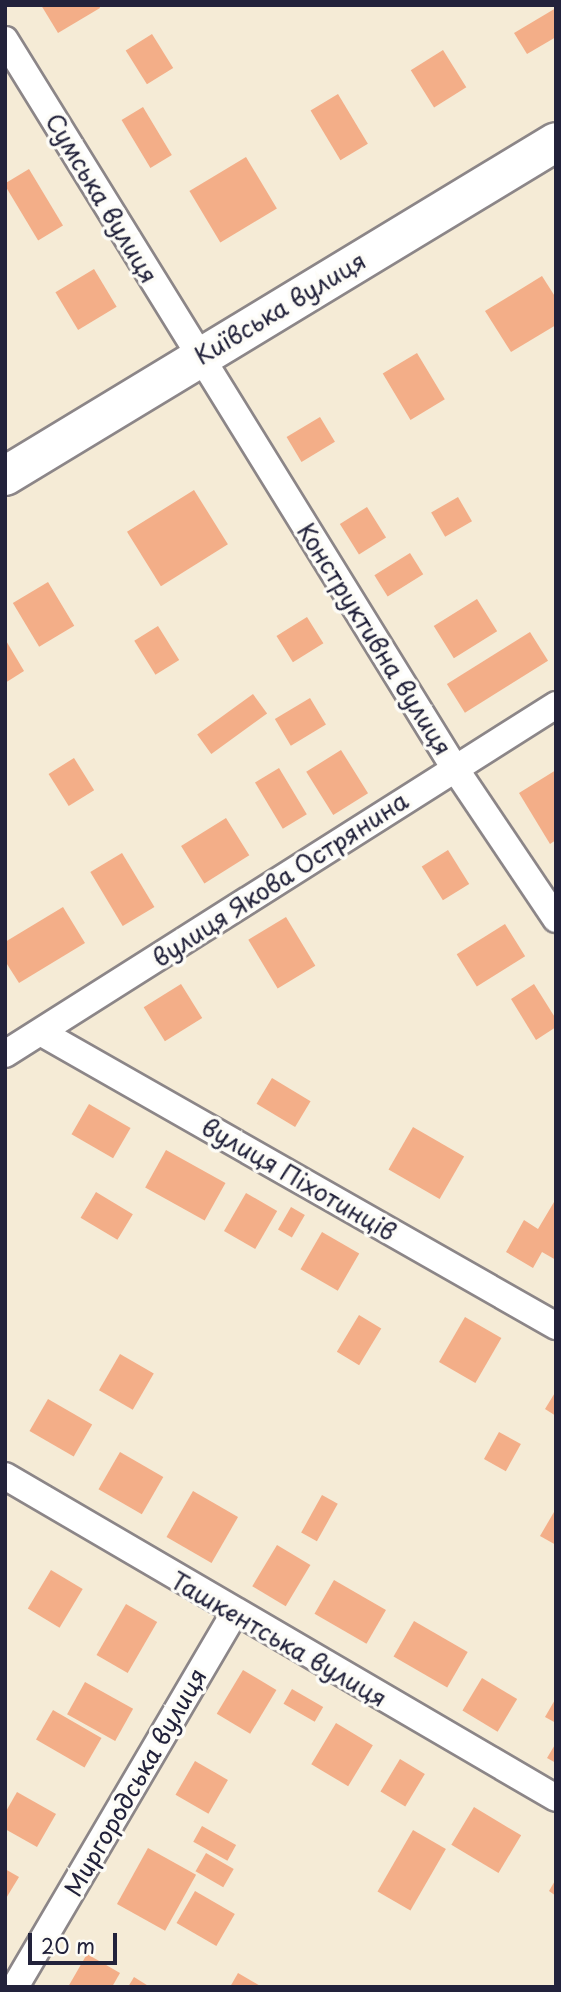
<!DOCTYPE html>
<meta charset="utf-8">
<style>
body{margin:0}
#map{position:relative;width:561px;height:1992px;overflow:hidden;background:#f5ebd6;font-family:"Playpen Sans",sans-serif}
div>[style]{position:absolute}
.building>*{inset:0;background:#f3ae88;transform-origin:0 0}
.roads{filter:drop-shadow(2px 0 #8c8688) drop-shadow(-2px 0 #8c8688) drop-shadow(0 2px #8c8688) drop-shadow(0 -2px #8c8688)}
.street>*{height:26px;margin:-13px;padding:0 13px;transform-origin:13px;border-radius:13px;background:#fff}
.highway>*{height:38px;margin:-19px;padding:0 19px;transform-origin:19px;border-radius:19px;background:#fff}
span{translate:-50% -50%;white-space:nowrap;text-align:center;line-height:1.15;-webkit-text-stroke:7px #fdfcf7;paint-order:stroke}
.street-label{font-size:24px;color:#22223b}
.frame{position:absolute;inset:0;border:7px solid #22223b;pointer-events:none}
.scale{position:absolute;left:28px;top:1933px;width:89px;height:32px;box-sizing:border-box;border:4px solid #22223b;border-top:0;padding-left:9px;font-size:21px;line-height:24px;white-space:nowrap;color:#22223b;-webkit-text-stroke:5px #fdfcf7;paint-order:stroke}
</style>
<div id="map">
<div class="building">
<div style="clip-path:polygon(41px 5px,99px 5px,100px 8px,58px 33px)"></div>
<div style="clip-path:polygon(556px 8px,556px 37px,527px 54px,514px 33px)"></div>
<div style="left:152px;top:34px;width:40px;height:31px;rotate:58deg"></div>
<div style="left:443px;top:50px;width:44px;height:38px;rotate:58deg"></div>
<div style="left:338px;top:94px;width:58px;height:32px;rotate:59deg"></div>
<div style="left:143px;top:107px;width:56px;height:25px;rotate:59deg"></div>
<div style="left:246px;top:157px;width:60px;height:66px;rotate:59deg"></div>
<div style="left:29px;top:169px;width:66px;height:29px;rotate:59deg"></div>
<div style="left:94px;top:269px;width:44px;height:45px;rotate:59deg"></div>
<div style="clip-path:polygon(542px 276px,556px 298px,556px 325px,511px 352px,485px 311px)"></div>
<div style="left:417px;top:353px;width:54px;height:40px;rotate:59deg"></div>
<div style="left:320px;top:417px;width:29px;height:39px;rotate:59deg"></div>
<div style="left:194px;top:490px;width:64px;height:79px;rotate:58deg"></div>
<div style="left:458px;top:497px;width:28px;height:31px;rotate:60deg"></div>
<div style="left:367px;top:507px;width:36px;height:32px;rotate:58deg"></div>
<div style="left:410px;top:553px;width:25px;height:42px;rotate:58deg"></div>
<div style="left:48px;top:582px;width:51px;height:41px;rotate:59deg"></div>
<div style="left:477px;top:599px;width:38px;height:51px;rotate:58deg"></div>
<div style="left:307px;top:617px;width:31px;height:36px;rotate:58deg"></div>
<div style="left:158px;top:626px;width:40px;height:28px;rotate:58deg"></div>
<div style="left:530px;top:632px;width:34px;height:98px;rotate:58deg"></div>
<div style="clip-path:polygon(5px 639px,24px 671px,5px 683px)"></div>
<div style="left:253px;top:694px;width:24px;height:69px;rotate:54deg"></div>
<div style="left:310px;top:698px;width:31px;height:41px;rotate:59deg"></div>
<div style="left:341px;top:750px;width:51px;height:41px;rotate:58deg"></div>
<div style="left:74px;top:758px;width:38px;height:30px;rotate:58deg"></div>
<div style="left:279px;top:768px;width:54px;height:28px;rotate:59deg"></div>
<div style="clip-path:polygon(556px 770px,556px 840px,550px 844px,519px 793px)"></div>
<div style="left:226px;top:818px;width:44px;height:53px;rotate:58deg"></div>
<div style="left:448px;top:850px;width:40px;height:31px;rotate:58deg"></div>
<div style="left:122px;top:853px;width:63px;height:37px;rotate:59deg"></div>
<div style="clip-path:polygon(63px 907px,85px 943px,19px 983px,5px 961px,5px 942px)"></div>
<div style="left:286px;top:917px;width:57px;height:44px;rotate:59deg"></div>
<div style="left:505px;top:924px;width:38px;height:57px;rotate:58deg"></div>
<div style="left:181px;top:984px;width:40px;height:44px;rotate:58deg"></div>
<div style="clip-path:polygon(534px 984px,556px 1019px,556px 1027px,536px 1040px,511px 999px)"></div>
<div style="left:272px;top:1078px;width:45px;height:30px;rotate:31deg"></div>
<div style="left:89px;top:1104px;width:48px;height:35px;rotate:30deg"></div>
<div style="left:413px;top:1127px;width:59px;height:49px;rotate:30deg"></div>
<div style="left:166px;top:1150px;width:68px;height:43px;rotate:29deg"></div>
<div style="left:96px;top:1192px;width:43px;height:30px;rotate:31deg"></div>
<div style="left:246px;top:1193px;width:36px;height:44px;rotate:30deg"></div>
<div style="clip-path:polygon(554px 1202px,556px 1260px,542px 1252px,533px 1268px,506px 1252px,524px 1220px,538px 1229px)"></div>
<div style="left:291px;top:1207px;width:16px;height:26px;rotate:30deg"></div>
<div style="left:322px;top:1232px;width:43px;height:43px;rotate:30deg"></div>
<div style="left:359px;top:1315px;width:26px;height:43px;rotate:31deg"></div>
<div style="left:465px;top:1317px;width:42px;height:52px;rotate:30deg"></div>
<div style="left:120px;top:1354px;width:39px;height:42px;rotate:30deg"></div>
<div style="clip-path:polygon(556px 1391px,556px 1416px,545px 1409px)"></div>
<div style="left:48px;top:1399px;width:51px;height:37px;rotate:30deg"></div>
<div style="left:499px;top:1432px;width:25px;height:31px;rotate:29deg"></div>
<div style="left:120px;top:1452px;width:50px;height:43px;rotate:30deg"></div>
<div style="left:193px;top:1491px;width:52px;height:53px;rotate:30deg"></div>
<div style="left:322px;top:1495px;width:18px;height:43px;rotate:29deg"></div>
<div style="clip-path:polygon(554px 1512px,556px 1513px,556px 1545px,540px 1536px)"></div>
<div style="left:277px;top:1545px;width:39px;height:48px;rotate:31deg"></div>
<div style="left:51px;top:1570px;width:37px;height:45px;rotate:31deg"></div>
<div style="left:334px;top:1580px;width:60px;height:39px;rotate:30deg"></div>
<div style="left:126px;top:1604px;width:36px;height:59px;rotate:30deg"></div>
<div style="left:414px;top:1621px;width:62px;height:41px;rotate:30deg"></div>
<div style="left:243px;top:1670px;width:39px;height:51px;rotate:31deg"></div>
<div style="left:482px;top:1678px;width:41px;height:38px;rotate:31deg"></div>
<div style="left:85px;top:1682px;width:55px;height:37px;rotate:29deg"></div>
<div style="left:292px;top:1689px;width:36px;height:17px;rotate:30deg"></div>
<div style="clip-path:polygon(556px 1698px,556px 1723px,545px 1717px)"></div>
<div style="left:53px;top:1710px;width:56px;height:34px;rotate:30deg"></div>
<div style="left:336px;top:1723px;width:43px;height:48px;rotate:31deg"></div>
<div style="clip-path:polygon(556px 1743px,556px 1763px,547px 1758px)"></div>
<div style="left:400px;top:1759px;width:29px;height:38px;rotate:31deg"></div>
<div style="left:195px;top:1761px;width:38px;height:39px;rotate:30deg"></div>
<div style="clip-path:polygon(17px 1792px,56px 1814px,37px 1847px,5px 1829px,5px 1813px)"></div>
<div style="left:474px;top:1807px;width:55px;height:44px;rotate:31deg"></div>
<div style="left:202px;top:1826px;width:39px;height:18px;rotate:29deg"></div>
<div style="left:413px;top:1830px;width:38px;height:71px;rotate:30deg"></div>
<div style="left:148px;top:1848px;width:55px;height:64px;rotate:29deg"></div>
<div style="left:206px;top:1853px;width:32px;height:21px;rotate:30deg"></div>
<div style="clip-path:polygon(5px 1869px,19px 1877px,5px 1900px)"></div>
<div style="clip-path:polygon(556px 1879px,556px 1896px,549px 1891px)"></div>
<div style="left:195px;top:1891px;width:46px;height:37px;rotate:30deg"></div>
<div style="clip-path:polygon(87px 1954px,120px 1973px,112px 1987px,68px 1987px)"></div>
<div style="clip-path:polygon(238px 1973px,262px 1987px,230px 1987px)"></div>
<div style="clip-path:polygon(134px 1977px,150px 1987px,128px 1987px)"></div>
</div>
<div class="roads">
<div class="street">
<div style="left:5px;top:40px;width:854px;rotate:58.3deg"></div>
<div style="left:454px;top:767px;width:183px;rotate:56.1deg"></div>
<div style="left:42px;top:1033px;width:592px;rotate:29.68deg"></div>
<div style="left:5px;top:1054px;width:652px;rotate:-32.35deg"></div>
<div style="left:5px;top:1476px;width:638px;rotate:30.3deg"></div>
<div style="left:15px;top:1987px;width:433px;rotate:-59.6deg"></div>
</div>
<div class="highway">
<div style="left:5px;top:476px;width:644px;rotate:-31.22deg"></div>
</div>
</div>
<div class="street-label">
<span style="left:102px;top:198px;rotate:59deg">Сумська вулиця</span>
<span style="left:280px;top:308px;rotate:-31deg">Київська вулиця</span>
<span style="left:375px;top:639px;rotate:58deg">Конструктивна вулиця</span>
<span style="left:280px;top:879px;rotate:-33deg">вулиця Якова Острянина</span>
<span style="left:299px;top:1179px;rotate:30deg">вулиця Піхотинців</span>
<span style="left:279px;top:1639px;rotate:30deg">Ташкентська вулиця</span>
<span style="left:135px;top:1782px;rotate:-60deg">Миргородська вулиця</span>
</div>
<div class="frame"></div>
<div class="scale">20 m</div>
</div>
